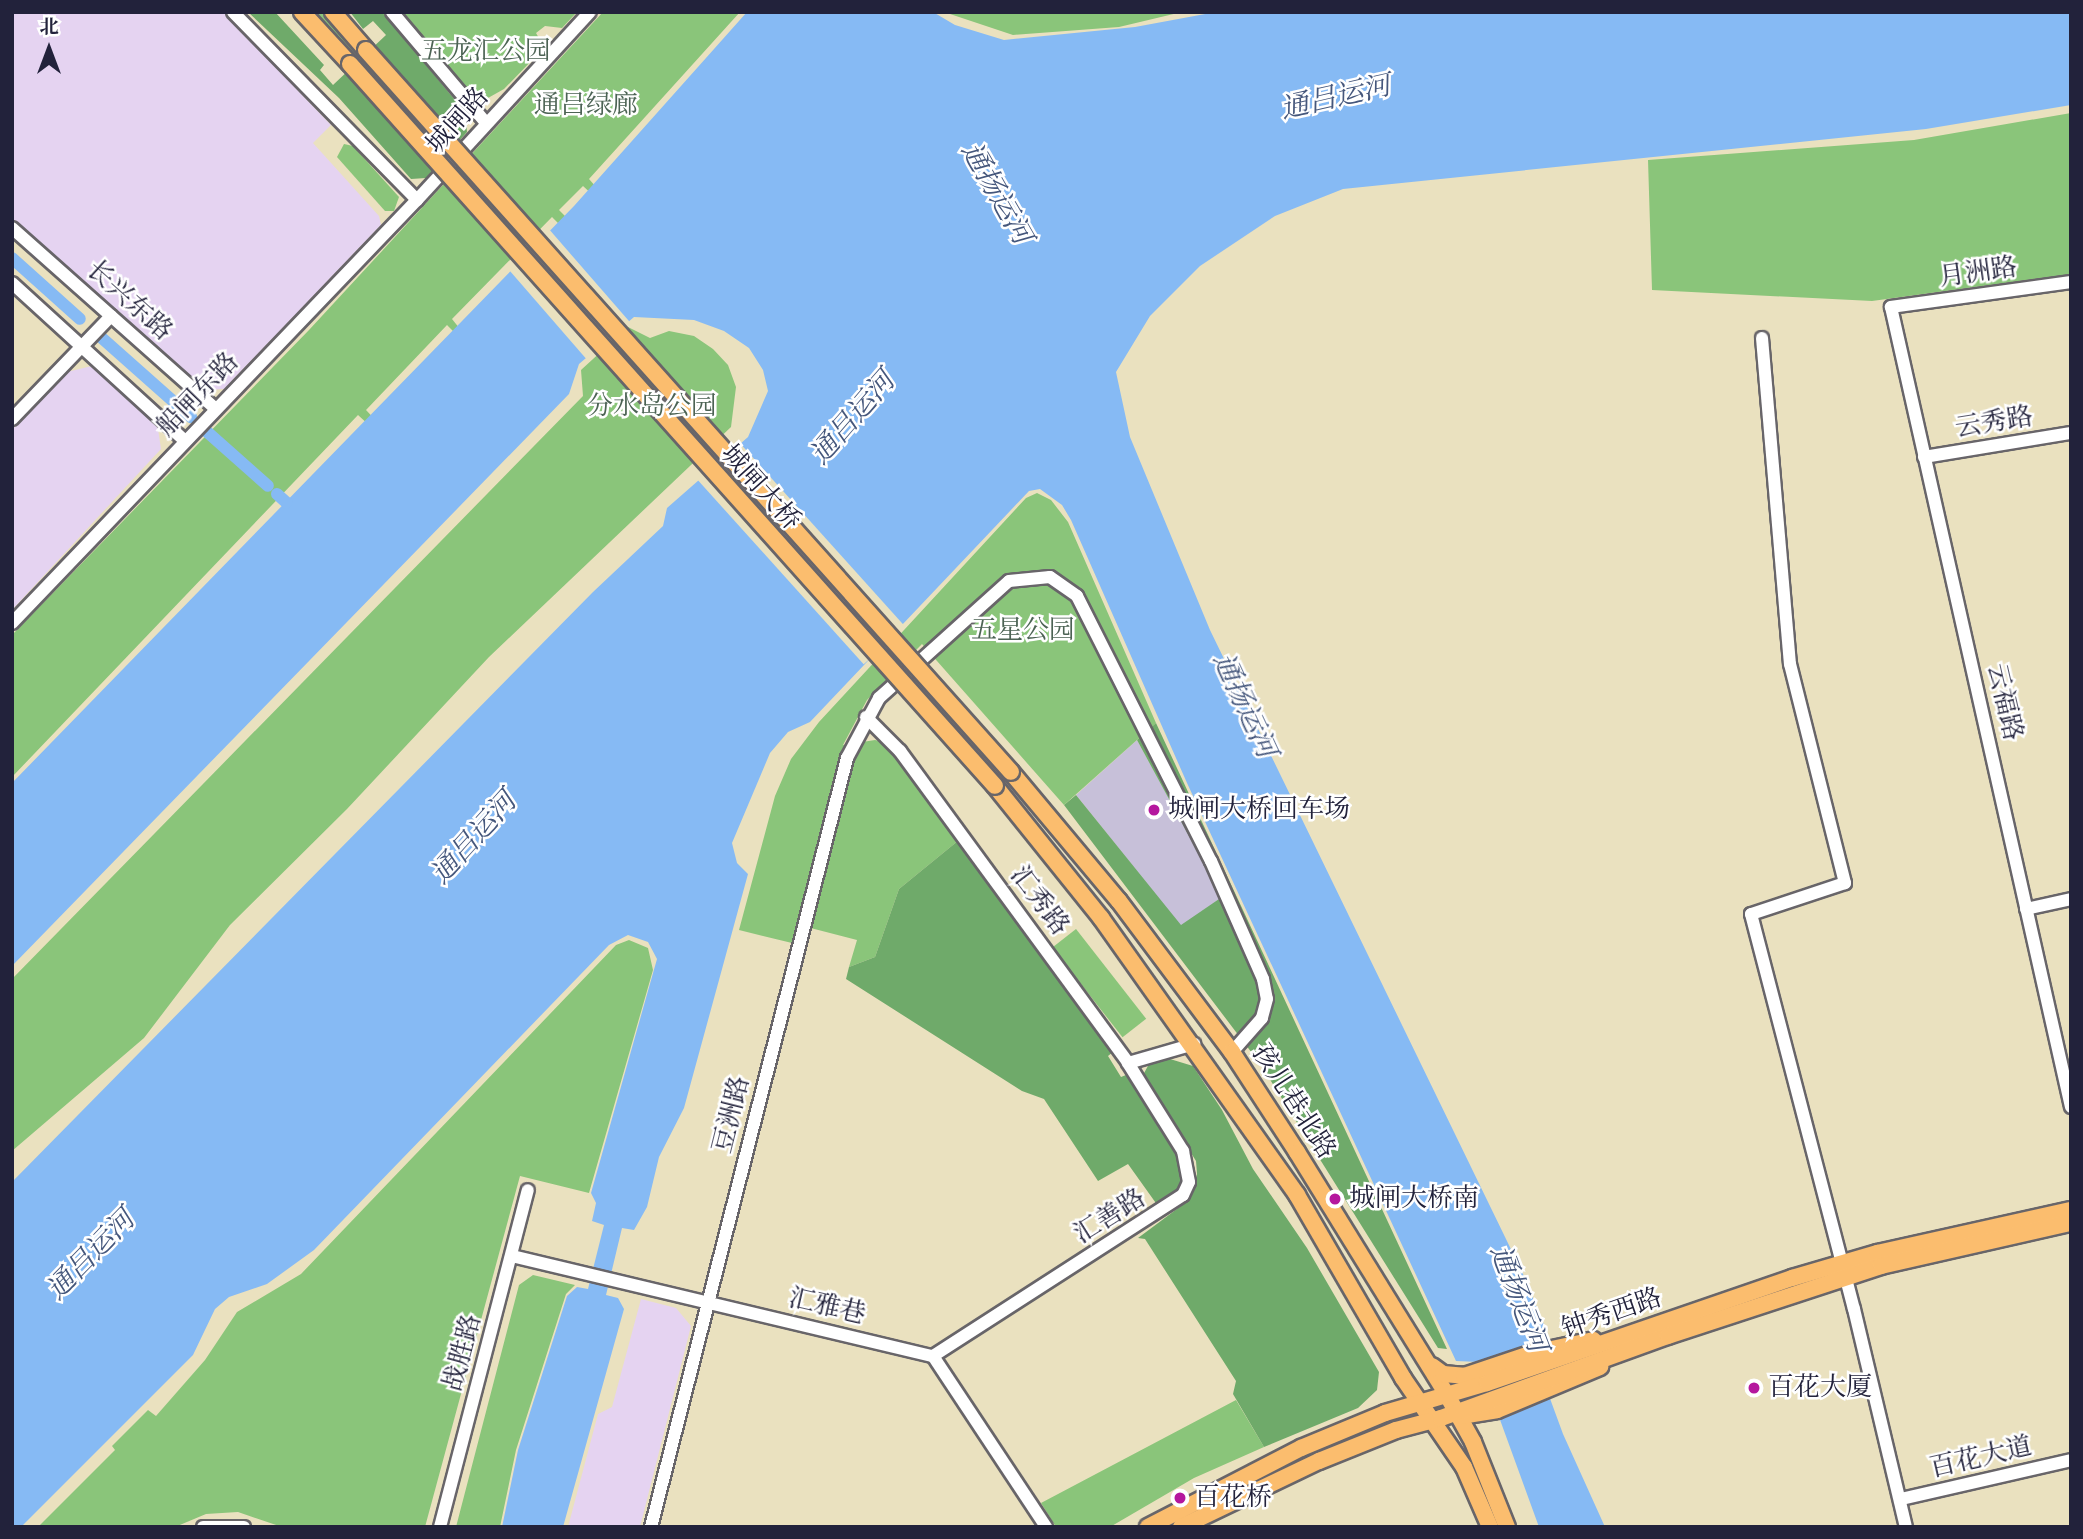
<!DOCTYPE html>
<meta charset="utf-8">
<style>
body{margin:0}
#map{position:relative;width:2083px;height:1539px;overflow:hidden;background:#eae1bf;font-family:"IM FELL English","Noto Serif SC",serif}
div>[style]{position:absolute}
.built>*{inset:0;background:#e5d3f1}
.industrial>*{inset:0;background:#c7c0d9}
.green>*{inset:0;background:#8ac57a;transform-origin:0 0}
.forest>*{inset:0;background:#6faa6a}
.water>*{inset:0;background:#86baf4}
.pier>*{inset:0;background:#eae1bf;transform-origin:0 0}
.canal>*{height:12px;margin:-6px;padding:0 6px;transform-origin:6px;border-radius:6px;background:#86baf4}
.roads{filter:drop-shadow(2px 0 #686569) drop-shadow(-2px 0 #686569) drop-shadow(0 2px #686569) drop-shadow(0 -2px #686569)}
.minor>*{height:12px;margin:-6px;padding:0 6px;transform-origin:6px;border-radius:6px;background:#fff}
.major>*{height:16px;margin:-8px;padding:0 8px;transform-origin:8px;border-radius:8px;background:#fbbd6e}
.bridges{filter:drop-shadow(2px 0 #686569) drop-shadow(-2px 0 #686569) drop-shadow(0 2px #686569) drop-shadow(0 -2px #686569)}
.major-bridge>*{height:16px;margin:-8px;padding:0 8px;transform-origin:8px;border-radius:8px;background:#fbbd6e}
.dots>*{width:19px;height:19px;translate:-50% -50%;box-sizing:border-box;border:4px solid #fff;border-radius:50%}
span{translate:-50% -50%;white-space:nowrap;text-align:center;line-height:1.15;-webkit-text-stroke:5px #fff;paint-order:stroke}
.park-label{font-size:26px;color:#4c6354}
.street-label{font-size:26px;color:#22223b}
.poi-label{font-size:26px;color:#22223b}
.left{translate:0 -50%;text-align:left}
.water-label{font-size:28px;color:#45577c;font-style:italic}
.frame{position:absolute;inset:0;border:14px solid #22223b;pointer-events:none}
.north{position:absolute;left:14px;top:14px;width:70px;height:70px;-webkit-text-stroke:5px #fff;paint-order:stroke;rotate:0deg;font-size:19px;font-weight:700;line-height:28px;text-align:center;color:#22223b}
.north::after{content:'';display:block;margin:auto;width:24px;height:32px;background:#22223b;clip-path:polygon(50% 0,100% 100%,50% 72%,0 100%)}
</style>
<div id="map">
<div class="built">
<div style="clip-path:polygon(12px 12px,223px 12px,331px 125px,313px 143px,379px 216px,381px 225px,224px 389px,207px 390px,187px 378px,12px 222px)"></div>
<div style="clip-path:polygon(96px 365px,157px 422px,161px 449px,12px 610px,12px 430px,67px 372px)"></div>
<div style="clip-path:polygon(641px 1299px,676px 1308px,691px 1326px,640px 1527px,568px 1527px,598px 1414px,612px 1407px)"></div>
</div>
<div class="industrial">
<div style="clip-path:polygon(1137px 740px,1223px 897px,1181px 926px,1076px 795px)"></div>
</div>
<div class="green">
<div style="clip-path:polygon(312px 12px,323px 12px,361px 55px,355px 60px)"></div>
<div style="clip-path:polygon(402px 12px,577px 12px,562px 28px,545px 26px,536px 33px,543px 45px,538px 54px,504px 89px,488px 98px,470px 93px)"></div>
<div style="clip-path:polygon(603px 12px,740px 12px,589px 179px,596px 187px,596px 198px,583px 186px,559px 210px,571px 222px,559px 224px,552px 217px,452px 319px,460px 329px,461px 339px,447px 325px,366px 410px,381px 426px,370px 426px,358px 415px,12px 777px,12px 635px,309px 330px)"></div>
<div style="clip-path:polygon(944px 12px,1182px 12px,1119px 27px,1013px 35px)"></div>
<div style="clip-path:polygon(2071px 113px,2071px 274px,1872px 301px,1652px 290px,1648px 160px,1914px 140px)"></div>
<div style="clip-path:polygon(344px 144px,353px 146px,399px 197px,394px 211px,385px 211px,337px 157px)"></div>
<div style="clip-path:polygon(628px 327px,650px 338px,669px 331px,694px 336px,713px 349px,728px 365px,736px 387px,731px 427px,489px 657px,347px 809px,230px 925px,144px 1038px,12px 1151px,12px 979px,583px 396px,581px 370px)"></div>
<div style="clip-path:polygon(1037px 493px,1051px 500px,1068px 522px,1156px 723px,1064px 805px,922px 644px,867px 700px,843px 745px,875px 740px,886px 743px,959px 840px,899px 889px,875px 957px,849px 967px,857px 940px,799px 925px,792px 943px,739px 930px,775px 796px,791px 759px,819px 722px,1026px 498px)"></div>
<div style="left:1076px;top:929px;width:114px;height:30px;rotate:52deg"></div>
<div style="clip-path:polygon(629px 940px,648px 948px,653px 970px,589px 1193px,520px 1176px,425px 1527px,282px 1527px,238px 1512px,206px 1514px,175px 1527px,38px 1527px,115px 1450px,112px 1446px,148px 1410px,156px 1416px,205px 1360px,237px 1312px,301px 1274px,616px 945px)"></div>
<div style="clip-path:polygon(533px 1275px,575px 1285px,566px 1294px,516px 1450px,500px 1527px,456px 1527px,519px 1285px)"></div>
<div style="clip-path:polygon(1236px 1400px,1264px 1447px,1194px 1478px,1110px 1527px,1056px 1527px,1041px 1503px)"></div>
</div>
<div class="forest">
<div style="clip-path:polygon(248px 12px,275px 12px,324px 65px,320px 70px,333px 85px,386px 35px,373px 21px,363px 29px,350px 12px,382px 12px,465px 112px,467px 132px,426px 178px,411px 179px,339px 98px)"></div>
<div style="clip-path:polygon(1156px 723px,1447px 1349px,1438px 1348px,1261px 1065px,1064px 805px,1076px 795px,1181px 925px,1222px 897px,1137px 740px)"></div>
<div style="clip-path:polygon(959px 840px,1113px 1052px,1108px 1056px,1121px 1077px,1126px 1075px,1175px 1152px,1183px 1179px,1177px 1191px,1158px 1206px,1128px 1164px,1098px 1181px,1044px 1099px,1022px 1091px,846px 979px,849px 967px,875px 957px,899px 889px)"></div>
<div style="clip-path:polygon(1170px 1059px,1193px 1066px,1222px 1110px,1253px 1169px,1307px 1248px,1379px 1372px,1377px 1390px,1358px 1408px,1264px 1447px,1233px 1394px,1236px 1381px,1145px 1239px,1138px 1238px,1189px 1200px,1197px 1174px,1196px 1161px,1143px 1075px,1149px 1064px)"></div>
</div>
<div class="water">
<div style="clip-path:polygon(747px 12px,933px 12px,955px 25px,1004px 40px,1135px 27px,1216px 12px,2071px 12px,2071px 105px,1926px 129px,1343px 189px,1275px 216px,1200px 266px,1150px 316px,1116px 372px,1130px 437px,1210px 630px,1523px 1274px,1545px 1327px,1544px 1338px,1530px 1344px,1563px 1434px,1605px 1527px,1539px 1527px,1479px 1362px,1456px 1361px,1187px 783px,1071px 520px,1062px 505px,1040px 489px,1029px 491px,810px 722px,788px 732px,770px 753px,732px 843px,737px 863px,748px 874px,684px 1108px,659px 1157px,647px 1207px,634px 1230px,622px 1228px,606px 1295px,618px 1298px,624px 1309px,563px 1527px,502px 1527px,518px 1450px,567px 1296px,577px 1287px,588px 1289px,604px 1225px,592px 1221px,596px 1203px,591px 1193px,657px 959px,648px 942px,628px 935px,609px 945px,314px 1250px,267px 1284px,229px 1297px,215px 1309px,193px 1355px,21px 1527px,12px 1527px,12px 1182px,593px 592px,663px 526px,667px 508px,748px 437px,768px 391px,763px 370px,749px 348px,724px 331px,694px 320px,634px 317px,579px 364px,569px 394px,12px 966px,12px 783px,574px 206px)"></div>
</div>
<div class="pier">
<div style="left:548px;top:228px;width:127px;height:57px;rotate:49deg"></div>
<div style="left:738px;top:441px;width:250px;height:56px;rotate:48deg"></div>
</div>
<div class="canal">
<div style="left:12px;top:258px;width:91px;rotate:41.9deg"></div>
<div style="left:94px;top:331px;width:130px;rotate:41.6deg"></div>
<div style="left:205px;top:430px;width:84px;rotate:41.6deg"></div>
<div style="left:277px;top:494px;width:13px;rotate:42deg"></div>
</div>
<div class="roads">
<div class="minor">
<div style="left:233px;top:12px;width:263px;rotate:45.6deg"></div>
<div style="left:392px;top:12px;width:145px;rotate:49.7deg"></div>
<div style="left:12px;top:228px;width:271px;rotate:41.6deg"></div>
<div style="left:2071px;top:282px;width:182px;rotate:172.1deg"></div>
<div style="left:1891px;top:307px;width:820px;rotate:77.32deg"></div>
<div style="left:12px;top:283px;width:234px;rotate:42.4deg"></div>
<div style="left:1762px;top:338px;width:327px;rotate:85.1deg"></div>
<div style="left:1790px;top:664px;width:226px;rotate:75.9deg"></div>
<div style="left:1845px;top:883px;width:99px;rotate:161.7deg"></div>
<div style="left:1751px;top:914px;width:408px;rotate:75.4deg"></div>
<div style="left:1854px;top:1309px;width:224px;rotate:76.6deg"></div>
<div style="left:12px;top:419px;width:143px;rotate:-46.1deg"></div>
<div style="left:1924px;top:457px;width:149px;rotate:-9.3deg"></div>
<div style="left:12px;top:623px;width:586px;rotate:-46.25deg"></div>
<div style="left:417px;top:200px;width:255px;rotate:-47.4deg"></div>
<div style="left:866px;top:717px;width:48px;rotate:45deg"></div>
<div style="left:900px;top:751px;width:386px;rotate:53.8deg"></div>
<div style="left:1128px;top:1063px;width:69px;rotate:-16.1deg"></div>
<div style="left:2026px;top:909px;width:46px;rotate:-12.5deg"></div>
<div style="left:512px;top:1256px;width:433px;rotate:13.4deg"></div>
<div style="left:933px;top:1356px;width:205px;rotate:56.5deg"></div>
<div style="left:933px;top:1356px;width:297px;rotate:-32.8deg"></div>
<div style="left:1183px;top:1195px;width:14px;rotate:-65deg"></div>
<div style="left:1189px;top:1182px;width:32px;rotate:-101deg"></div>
<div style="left:1183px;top:1151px;width:104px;rotate:-122deg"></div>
<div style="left:1901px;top:1499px;width:174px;rotate:-12.9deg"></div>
<div style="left:203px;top:1527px;width:41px"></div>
<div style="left:440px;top:1527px;width:348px;rotate:-75.4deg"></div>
<div style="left:651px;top:1527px;width:794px;rotate:-75.7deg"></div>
<div style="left:847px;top:758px;width:68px;rotate:-61.9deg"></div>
<div style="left:879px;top:698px;width:175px;rotate:-42deg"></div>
<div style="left:1009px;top:581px;width:41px;rotate:-5.6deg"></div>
<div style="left:1050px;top:577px;width:33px;rotate:35deg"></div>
<div style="left:1077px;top:596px;width:297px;rotate:63.2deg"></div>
<div style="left:1211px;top:861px;width:129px;rotate:66.2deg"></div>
<div style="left:1263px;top:979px;width:20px;rotate:79deg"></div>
<div style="left:1267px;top:999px;width:20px;rotate:105deg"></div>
<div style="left:1262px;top:1018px;width:45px;rotate:131.4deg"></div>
</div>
<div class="major">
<div style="left:302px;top:12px;width:71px;rotate:47.3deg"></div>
<div style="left:333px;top:12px;width:50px;rotate:49deg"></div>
<div style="left:1011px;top:772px;width:168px;rotate:50.1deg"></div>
<div style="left:1119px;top:901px;width:189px;rotate:53.2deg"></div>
<div style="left:1232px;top:1052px;width:119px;rotate:57deg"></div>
<div style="left:1297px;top:1152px;width:286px;rotate:58.3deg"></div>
<div style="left:1447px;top:1395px;width:54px;rotate:61deg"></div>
<div style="left:1473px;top:1442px;width:92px;rotate:68.2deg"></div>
<div style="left:995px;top:786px;width:169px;rotate:51.2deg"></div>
<div style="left:1101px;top:918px;width:339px;rotate:54.7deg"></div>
<div style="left:1297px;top:1195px;width:211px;rotate:59.9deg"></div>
<div style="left:1403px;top:1378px;width:108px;rotate:55.6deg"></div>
<div style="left:1464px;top:1467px;width:65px;rotate:66.6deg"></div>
<div style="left:1432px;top:1366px;width:14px;rotate:36deg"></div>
<div style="left:1443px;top:1374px;width:21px;rotate:5deg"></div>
<div style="left:1464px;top:1376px;width:73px;rotate:-18.4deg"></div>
<div style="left:1533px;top:1353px;width:62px;rotate:-12deg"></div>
<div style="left:1461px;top:1416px;width:36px;rotate:-9deg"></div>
<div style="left:1497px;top:1410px;width:112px;rotate:-22.7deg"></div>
<div style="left:1148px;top:1527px;width:172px;rotate:-27.3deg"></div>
<div style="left:1301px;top:1448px;width:91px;rotate:-22.6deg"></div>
<div style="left:1385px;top:1413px;width:106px;rotate:-16.4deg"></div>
<div style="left:1487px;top:1383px;width:323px;rotate:-19deg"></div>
<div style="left:1792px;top:1278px;width:89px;rotate:-16.4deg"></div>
<div style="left:1877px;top:1253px;width:199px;rotate:-12.5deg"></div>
<div style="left:1181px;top:1527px;width:153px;rotate:-25.6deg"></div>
<div style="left:1319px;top:1461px;width:83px;rotate:-21.9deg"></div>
<div style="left:1396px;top:1430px;width:47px;rotate:-14.9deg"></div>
<div style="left:1441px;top:1418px;width:241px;rotate:-19.9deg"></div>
<div style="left:1668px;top:1336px;width:224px;rotate:-18.2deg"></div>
<div style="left:1881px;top:1266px;width:195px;rotate:-12.8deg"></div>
</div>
</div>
<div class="bridges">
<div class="major-bridge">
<div style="left:366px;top:50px;width:968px;rotate:48.22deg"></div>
<div style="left:350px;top:64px;width:968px;rotate:48.22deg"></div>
</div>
</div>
<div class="dots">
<div style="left:1154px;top:810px;background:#b5179e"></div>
<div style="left:1335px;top:1199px;background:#b5179e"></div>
<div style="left:1754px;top:1388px;background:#b5179e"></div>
<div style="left:1180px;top:1498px;background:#b5179e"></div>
</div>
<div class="park-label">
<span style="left:486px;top:52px">五龙汇公园</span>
<span style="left:586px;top:106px">通吕绿廊</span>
<span style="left:652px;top:407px">分水岛公园</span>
<span style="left:1023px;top:631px">五星公园</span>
</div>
<div class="street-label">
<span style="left:458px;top:121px;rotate:-48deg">城闸路</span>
<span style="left:1978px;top:273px;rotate:-8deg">月洲路</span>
<span style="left:129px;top:301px;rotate:42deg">长兴东路</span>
<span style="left:198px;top:395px;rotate:-46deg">船闸东路</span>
<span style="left:1994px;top:423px;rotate:-9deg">云秀路</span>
<span style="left:760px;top:488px;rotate:48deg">城闸大桥</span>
<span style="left:2004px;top:702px;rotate:77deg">云福路</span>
<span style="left:1039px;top:901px;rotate:53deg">汇秀路</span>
<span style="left:1293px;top:1102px;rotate:57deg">孩儿巷北路</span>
<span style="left:732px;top:1115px;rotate:-76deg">豆洲路</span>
<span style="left:1110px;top:1217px;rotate:-32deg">汇善路</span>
<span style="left:827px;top:1307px;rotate:13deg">汇雅巷</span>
<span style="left:1612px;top:1314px;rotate:-19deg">钟秀西路</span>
<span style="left:463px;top:1353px;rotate:-75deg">战胜路</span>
<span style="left:1981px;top:1458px;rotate:-13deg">百花大道</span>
</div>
<div class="poi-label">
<span class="left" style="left:1168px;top:810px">城闸大桥回车场</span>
<span class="left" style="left:1349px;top:1199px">城闸大桥南</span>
<span class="left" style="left:1768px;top:1388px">百花大厦</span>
<span class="left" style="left:1194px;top:1498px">百花桥</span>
</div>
<div class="water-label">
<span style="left:1336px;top:99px;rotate:-13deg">通吕运河</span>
<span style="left:995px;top:194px;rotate:60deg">通扬运河</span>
<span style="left:854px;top:419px;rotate:-49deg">通吕运河</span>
<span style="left:1243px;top:706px;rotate:65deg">通扬运河</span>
<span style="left:475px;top:839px;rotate:-48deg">通吕运河</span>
<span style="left:92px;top:1256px;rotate:-46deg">通吕运河</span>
<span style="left:1517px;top:1299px;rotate:69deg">通扬运河</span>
</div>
<div class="frame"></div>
<div class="north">北</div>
</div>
